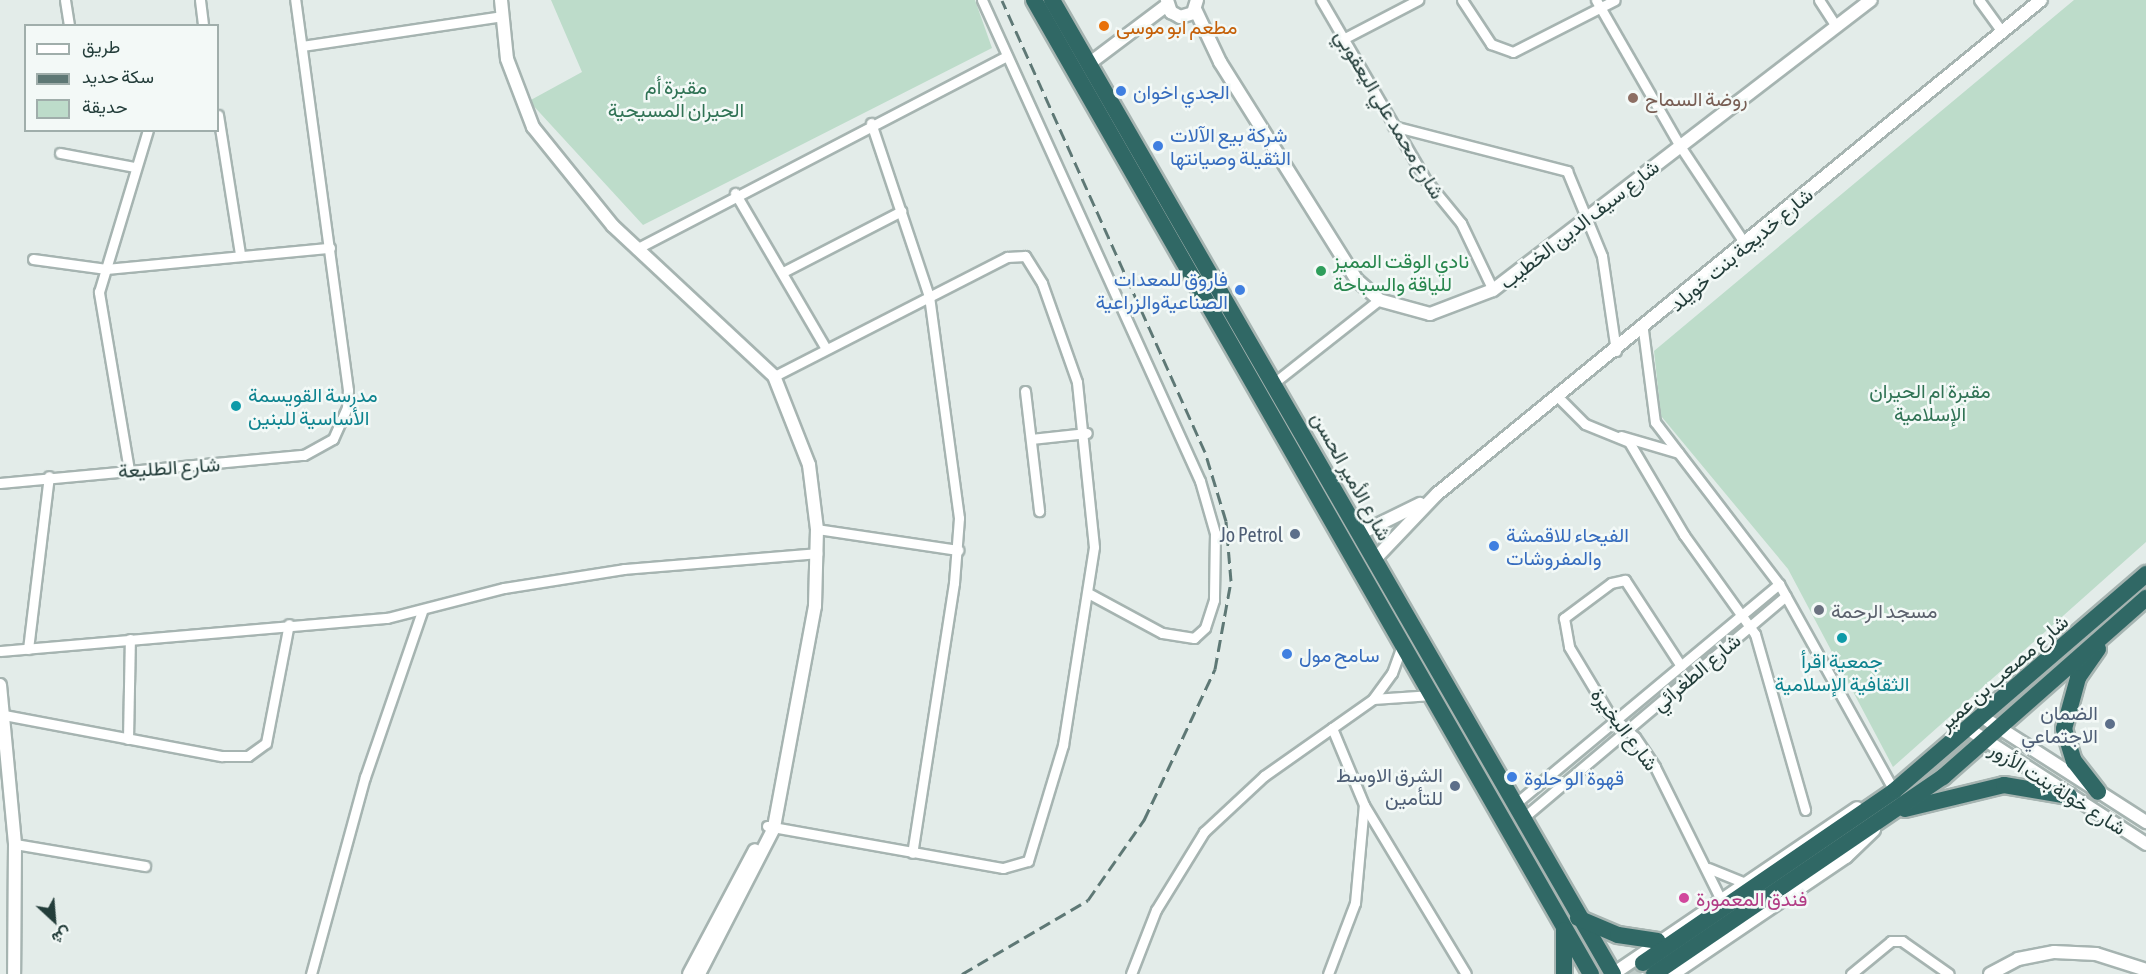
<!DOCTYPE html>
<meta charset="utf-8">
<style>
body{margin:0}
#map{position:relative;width:2146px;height:974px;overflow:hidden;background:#e3ece9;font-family:"Asap Condensed",Vazirmatn,sans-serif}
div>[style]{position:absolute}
.green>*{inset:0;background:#bddcca}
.highway-tunnel>*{height:16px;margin-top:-8px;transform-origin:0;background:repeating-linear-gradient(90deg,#bdc9c6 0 16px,transparent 0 24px)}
.roads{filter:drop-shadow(2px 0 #a6b4b1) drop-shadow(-2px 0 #a6b4b1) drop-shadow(0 2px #a6b4b1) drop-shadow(0 -2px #a6b4b1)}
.street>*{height:9px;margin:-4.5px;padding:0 4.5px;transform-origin:4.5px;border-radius:4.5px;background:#fff}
.secondary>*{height:12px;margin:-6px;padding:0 6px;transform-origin:6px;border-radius:6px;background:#fff}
.highway>*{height:16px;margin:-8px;padding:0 8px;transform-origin:8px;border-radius:8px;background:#306865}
.rail>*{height:3px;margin-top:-1.5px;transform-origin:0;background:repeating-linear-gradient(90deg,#5e7875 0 12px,transparent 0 18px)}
.dots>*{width:16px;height:16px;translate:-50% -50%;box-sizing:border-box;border:3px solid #f3f9f7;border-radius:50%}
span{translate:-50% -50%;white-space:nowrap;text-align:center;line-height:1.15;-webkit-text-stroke:5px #f3f9f7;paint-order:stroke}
.food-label{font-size:20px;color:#c56008}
.left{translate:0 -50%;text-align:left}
.park-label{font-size:20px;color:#2f7254}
.shop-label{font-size:20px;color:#366cbe}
.right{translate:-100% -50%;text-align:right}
.education-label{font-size:20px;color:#785e54}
.street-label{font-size:20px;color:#233d3a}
.leisure-label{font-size:20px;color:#27864d}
.culture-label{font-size:20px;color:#0d838f}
.service-label{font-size:20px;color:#4e5e75}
.worship-label{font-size:20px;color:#5b616d}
.hotel-label{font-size:20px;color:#b23c85}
.legend{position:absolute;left:24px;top:24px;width:195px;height:108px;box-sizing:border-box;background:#f3f9f7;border:2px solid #a0aeab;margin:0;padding:8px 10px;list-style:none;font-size:18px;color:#233d3a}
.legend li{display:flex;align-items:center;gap:12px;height:30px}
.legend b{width:30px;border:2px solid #a0aeab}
.north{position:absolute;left:24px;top:890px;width:60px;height:60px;-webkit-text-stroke:4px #f3f9f7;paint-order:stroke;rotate:154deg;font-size:16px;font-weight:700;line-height:24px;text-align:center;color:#233d3a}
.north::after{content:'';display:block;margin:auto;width:21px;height:27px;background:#233d3a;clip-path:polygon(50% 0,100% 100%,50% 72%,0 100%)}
</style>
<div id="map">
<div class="green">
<div style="clip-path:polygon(551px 0,975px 0,992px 48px,643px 225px,529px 101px,582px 72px)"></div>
<div style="clip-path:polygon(2074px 0,2146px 0,2146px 542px,1893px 767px,1788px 569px,1661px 416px,1654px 351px)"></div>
</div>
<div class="highway-tunnel">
<div style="left:1627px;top:974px;width:19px;rotate:-35deg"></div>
</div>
<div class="roads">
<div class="street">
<div style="left:65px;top:0;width:26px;rotate:81deg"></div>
<div style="left:200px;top:0;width:26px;rotate:83deg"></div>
<div style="left:982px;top:0;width:528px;rotate:65.62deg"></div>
<div style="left:1200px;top:481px;width:54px;rotate:73.9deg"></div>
<div style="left:1215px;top:533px;width:67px;rotate:90.9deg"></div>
<div style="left:1214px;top:600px;width:29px;rotate:108deg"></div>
<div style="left:1205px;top:628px;width:15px;rotate:138deg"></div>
<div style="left:1194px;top:638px;width:32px;rotate:-171deg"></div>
<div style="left:1162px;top:633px;width:82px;rotate:-151.6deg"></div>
<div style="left:1321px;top:0;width:207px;rotate:59.8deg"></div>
<div style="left:1425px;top:179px;width:57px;rotate:50.7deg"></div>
<div style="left:1461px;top:223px;width:74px;rotate:64.5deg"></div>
<div style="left:1462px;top:0;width:53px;rotate:56.6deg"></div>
<div style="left:1491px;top:44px;width:23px;rotate:20deg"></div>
<div style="left:1513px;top:52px;width:114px;rotate:-27deg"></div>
<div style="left:1596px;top:0;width:168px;rotate:60.1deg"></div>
<div style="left:1680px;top:146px;width:118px;rotate:56.4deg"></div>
<div style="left:1819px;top:0;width:31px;rotate:57deg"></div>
<div style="left:1979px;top:0;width:39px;rotate:54deg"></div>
<div style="left:1343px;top:39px;width:85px;rotate:-27.5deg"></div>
<div style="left:302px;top:46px;width:203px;rotate:-8.5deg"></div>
<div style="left:218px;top:115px;width:141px;rotate:81deg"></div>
<div style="left:871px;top:123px;width:182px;rotate:71.5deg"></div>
<div style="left:929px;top:296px;width:224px;rotate:82.3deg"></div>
<div style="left:959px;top:518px;width:65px;rotate:94.4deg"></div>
<div style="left:954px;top:583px;width:273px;rotate:98.8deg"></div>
<div style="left:1393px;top:126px;width:180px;rotate:14.5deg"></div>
<div style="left:1567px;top:171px;width:92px;rotate:67.6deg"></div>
<div style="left:1602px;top:256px;width:96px;rotate:81.6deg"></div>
<div style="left:60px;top:153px;width:76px;rotate:10.6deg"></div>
<div style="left:735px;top:193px;width:178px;rotate:59.7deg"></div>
<div style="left:636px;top:249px;width:418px;rotate:-27.5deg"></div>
<div style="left:33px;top:259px;width:74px;rotate:7.8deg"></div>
<div style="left:106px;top:269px;width:225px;rotate:-5.4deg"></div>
<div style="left:785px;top:271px;width:131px;rotate:-27.3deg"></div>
<div style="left:1643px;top:330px;width:93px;rotate:82.6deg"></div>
<div style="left:1655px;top:422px;width:204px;rotate:52.6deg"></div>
<div style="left:1779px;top:584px;width:237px;rotate:60.9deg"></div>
<div style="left:1275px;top:382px;width:132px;rotate:-38.3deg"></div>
<div style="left:1025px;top:391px;width:121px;rotate:83.3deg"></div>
<div style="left:1558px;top:397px;width:38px;rotate:45deg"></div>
<div style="left:1585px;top:424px;width:48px;rotate:22.2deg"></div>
<div style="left:1629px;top:442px;width:108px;rotate:59.4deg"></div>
<div style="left:1684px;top:535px;width:122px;rotate:54.4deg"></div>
<div style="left:1755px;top:634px;width:183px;rotate:74.1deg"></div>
<div style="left:1621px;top:436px;width:60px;rotate:16.3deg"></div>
<div style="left:1031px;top:439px;width:56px;rotate:-6.1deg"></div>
<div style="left:129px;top:470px;width:181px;rotate:-99.6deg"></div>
<div style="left:99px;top:292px;width:169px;rotate:-73.2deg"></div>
<div style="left:0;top:483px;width:305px;rotate:-5.3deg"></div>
<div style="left:304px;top:455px;width:33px;rotate:-29deg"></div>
<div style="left:333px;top:439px;width:34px;rotate:-66deg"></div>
<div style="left:347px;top:408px;width:18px;rotate:-87deg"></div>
<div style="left:348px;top:390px;width:394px;rotate:-97.7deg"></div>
<div style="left:817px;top:529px;width:143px;rotate:8.5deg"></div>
<div style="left:28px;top:649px;width:174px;rotate:-83.1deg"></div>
<div style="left:0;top:651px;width:388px;rotate:-4.9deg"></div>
<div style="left:387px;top:618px;width:121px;rotate:-14.4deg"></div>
<div style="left:504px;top:588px;width:121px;rotate:-9deg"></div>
<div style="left:624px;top:569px;width:194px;rotate:-4.7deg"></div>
<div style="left:1681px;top:666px;width:103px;rotate:-123.1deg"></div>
<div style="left:1625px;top:580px;width:14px;rotate:168deg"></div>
<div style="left:1611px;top:583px;width:59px;rotate:143.3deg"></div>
<div style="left:1564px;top:618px;width:29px;rotate:80deg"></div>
<div style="left:1569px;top:647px;width:76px;rotate:59deg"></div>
<div style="left:1608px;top:712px;width:37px;rotate:43deg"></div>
<div style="left:1635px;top:737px;width:36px;rotate:56deg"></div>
<div style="left:1655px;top:767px;width:146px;rotate:63.6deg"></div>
<div style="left:1373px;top:699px;width:59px;rotate:-3.9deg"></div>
<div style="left:4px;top:715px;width:222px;rotate:10.7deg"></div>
<div style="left:222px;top:756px;width:26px"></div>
<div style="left:248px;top:756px;width:22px;rotate:-36deg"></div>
<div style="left:266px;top:743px;width:121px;rotate:-79.1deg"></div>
<div style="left:1332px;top:728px;width:83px;rotate:67.4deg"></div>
<div style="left:1364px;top:805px;width:197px;rotate:58.9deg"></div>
<div style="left:128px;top:739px;width:100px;rotate:-88.9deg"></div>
<div style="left:1515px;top:804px;width:344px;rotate:-39.8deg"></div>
<div style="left:1523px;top:818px;width:344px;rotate:-40.2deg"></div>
<div style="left:767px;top:826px;width:240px;rotate:10.1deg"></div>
<div style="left:1003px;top:868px;width:26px;rotate:-16deg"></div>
<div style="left:1028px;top:861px;width:121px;rotate:-73.2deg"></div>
<div style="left:1063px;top:745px;width:200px;rotate:-81.1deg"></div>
<div style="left:1094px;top:547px;width:166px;rotate:-95.9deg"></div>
<div style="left:1077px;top:382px;width:105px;rotate:-109.5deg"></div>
<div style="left:1042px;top:283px;width:32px;rotate:-122deg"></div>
<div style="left:1025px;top:256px;width:18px;rotate:177deg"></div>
<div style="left:1007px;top:257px;width:262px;rotate:152.9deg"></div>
<div style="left:15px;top:844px;width:132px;rotate:9.6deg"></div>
<div style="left:1708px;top:868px;width:38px;rotate:22deg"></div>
<div style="left:311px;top:974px;width:204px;rotate:-74.7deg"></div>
<div style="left:365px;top:777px;width:176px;rotate:-71deg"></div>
<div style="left:1131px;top:974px;width:69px;rotate:-68.7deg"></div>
<div style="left:1156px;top:910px;width:92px;rotate:-58.4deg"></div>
<div style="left:1204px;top:832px;width:82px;rotate:-43deg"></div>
<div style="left:1264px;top:776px;width:133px;rotate:-35.2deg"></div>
<div style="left:1373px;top:699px;width:32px;rotate:-54deg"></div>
<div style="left:1392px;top:673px;width:29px;rotate:-70deg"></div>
<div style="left:1328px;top:974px;width:76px;rotate:-69.2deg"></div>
<div style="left:1355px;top:903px;width:98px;rotate:-84.8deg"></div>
<div style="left:1851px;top:974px;width:52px;rotate:-39.5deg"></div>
<div style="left:1891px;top:941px;width:11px"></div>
<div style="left:1902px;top:941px;width:57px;rotate:35.1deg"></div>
</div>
<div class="secondary">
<div style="left:501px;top:0;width:59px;rotate:84.2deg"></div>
<div style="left:507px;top:59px;width:73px;rotate:69.1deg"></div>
<div style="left:533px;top:127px;width:127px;rotate:51.1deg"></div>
<div style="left:613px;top:226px;width:220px;rotate:43deg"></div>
<div style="left:774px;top:376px;width:96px;rotate:68.5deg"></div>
<div style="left:809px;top:465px;width:64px;rotate:82.9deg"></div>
<div style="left:817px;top:529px;width:77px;rotate:91.5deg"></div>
<div style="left:815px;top:606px;width:226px;rotate:100.5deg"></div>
<div style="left:774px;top:828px;width:164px;rotate:117.2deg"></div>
<div style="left:1167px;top:0;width:13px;rotate:72deg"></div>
<div style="left:1171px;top:12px;width:10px;rotate:29deg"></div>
<div style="left:1180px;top:17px;width:14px;rotate:-17deg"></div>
<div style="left:1193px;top:13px;width:14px;rotate:-73deg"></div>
<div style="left:1195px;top:9px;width:59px;rotate:64.7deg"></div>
<div style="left:1220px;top:62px;width:257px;rotate:57.9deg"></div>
<div style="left:1357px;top:280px;width:30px;rotate:42deg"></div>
<div style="left:1379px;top:300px;width:53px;rotate:15.4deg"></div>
<div style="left:1430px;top:314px;width:67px;rotate:-20.9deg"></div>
<div style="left:1493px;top:290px;width:476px;rotate:-37.5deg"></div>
<div style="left:1090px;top:63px;width:96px;rotate:-37deg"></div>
<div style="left:1361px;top:533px;width:66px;rotate:-26.2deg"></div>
<div style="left:1375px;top:559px;width:90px;rotate:-46.4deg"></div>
<div style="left:1437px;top:494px;width:780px;rotate:-39.28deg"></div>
<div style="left:0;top:685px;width:160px;rotate:84.6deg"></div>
<div style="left:15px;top:844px;width:130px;rotate:90.4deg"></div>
<div style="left:1984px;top:718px;width:193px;rotate:32.7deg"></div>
<div style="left:1970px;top:730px;width:210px;rotate:32.9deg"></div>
<div style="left:689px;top:974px;width:140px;rotate:-62deg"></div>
<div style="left:1613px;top:974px;width:295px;rotate:-34.2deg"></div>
<div style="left:1673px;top:974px;width:209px;rotate:-34.1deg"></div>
<div style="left:1846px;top:857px;width:39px;rotate:-44deg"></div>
<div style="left:1990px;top:974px;width:32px;rotate:-28deg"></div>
<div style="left:2018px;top:959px;width:37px;rotate:-11deg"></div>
<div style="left:2054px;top:952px;width:42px;rotate:2.7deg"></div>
<div style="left:2096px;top:954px;width:52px;rotate:17.7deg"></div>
</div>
<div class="highway">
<div style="left:1034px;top:0;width:1122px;rotate:60.24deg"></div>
<div style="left:1052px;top:0;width:1124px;rotate:60.06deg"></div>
<div style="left:2098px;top:649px;width:35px;rotate:125deg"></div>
<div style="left:2078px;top:678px;width:53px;rotate:105.4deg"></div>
<div style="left:2064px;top:729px;width:34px;rotate:73deg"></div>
<div style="left:2074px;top:761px;width:39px;rotate:52deg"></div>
<div style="left:1905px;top:809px;width:102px;rotate:-13.6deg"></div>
<div style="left:2004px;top:785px;width:66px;rotate:9.6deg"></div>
<div style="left:1578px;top:918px;width:43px;rotate:23deg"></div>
<div style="left:1618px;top:935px;width:40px;rotate:8.5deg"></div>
<div style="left:1643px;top:963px;width:304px;rotate:-34.4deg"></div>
<div style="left:1894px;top:791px;width:333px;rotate:-40.7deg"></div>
<div style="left:1564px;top:974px;width:44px;rotate:-90deg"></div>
<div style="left:1654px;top:974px;width:350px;rotate:-34.3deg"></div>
<div style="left:1943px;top:777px;width:271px;rotate:-41.4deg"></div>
</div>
</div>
<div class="rail">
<div style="left:962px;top:974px;width:146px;rotate:-30.4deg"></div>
<div style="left:1088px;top:900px;width:98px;rotate:-55deg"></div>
<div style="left:1144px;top:820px;width:167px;rotate:-64.8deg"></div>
<div style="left:1215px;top:669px;width:89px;rotate:-79.7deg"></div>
<div style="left:1231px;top:581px;width:60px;rotate:-94.8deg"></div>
<div style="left:1226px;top:521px;width:72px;rotate:-106.9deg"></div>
<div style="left:1205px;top:452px;width:495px;rotate:-114.2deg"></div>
</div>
<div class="dots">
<div style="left:1104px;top:26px;background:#e8710a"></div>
<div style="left:1121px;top:91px;background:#3f7fe0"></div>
<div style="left:1633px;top:98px;background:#8d6e63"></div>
<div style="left:1158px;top:146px;background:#3f7fe0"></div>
<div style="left:1321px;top:271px;background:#2e9e5b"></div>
<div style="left:1240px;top:290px;background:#3f7fe0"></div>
<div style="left:236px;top:406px;background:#0f9aa8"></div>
<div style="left:1295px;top:534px;background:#5c6f8a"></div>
<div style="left:1494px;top:546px;background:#3f7fe0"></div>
<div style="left:1819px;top:610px;background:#6b7280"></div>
<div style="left:1842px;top:638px;background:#0f9aa8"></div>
<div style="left:1287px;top:654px;background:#3f7fe0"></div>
<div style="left:2110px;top:724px;background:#5c6f8a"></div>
<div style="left:1512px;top:777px;background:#3f7fe0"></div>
<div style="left:1455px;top:786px;background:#5c6f8a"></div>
<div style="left:1684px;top:898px;background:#d1479c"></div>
</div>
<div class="food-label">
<span class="left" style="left:1116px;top:26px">مطعم ابو موسى</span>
</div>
<div class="park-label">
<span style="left:676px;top:98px">مقبرة أم<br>الحيران المسيحية</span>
<span style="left:1930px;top:402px">مقبرة ام الحيران<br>الإسلامية</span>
</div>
<div class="shop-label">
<span class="left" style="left:1133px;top:91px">الجدي اخوان</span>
<span class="left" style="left:1170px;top:146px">شركة بيع الآلات<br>الثقيلة وصيانتها</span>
<span class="right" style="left:1228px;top:290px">فاروق للمعدات<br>الصناعيةوالزراعية</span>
<span class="left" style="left:1506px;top:546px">الفيحاء للاقمشة<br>والمفروشات</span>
<span class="left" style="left:1299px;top:654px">سامح مول</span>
<span class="left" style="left:1524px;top:777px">قهوة الو حلوة</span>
</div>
<div class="education-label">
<span class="left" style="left:1645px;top:98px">روضة السماح</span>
</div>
<div class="street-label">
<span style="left:1390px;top:114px;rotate:59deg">شارع محمد علي اليعقوبي</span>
<span style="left:1579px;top:224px;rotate:-38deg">شارع سيف الدين الخطيب</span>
<span style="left:1741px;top:249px;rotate:-40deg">شارع خديجة بنت خويلد</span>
<span style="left:169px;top:467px;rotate:-4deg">شارع الطليعة</span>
<span style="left:1352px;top:476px;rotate:61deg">شارع الأمير الحسن</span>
<span style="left:1696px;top:672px;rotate:-40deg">شارع الطغرائي</span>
<span style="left:2003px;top:672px;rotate:-41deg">شارع مصعب بن عمير</span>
<span style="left:1625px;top:729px;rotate:53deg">شارع البخيرة</span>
<span style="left:2058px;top:788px;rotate:32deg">شارع خولة بنت الأزور</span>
</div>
<div class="leisure-label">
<span class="left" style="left:1333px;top:272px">نادي الوقت المميز<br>للياقة والسباحة</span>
</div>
<div class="culture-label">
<span class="left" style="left:248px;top:406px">مدرسة القويسمة<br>الأساسية للبنين</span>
<span style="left:1842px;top:672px">جمعية اقرأ<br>الثقافية الإسلامية</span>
</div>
<div class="service-label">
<span class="right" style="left:1283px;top:534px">Jo Petrol</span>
<span class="right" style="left:2098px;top:724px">الضمان<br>الاجتماعي</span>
<span class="right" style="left:1443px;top:786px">الشرق الاوسط<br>للتأمين</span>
</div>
<div class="worship-label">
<span class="left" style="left:1831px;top:610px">مسجد الرحمة</span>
</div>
<div class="hotel-label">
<span class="left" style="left:1696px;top:898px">فندق المعمورة</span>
</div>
<ul class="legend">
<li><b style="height:8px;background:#fff"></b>طريق</li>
<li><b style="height:8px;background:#5e7875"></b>سكة حديد</li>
<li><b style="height:16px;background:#bddcca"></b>حديقة</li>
</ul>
<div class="north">ش</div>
</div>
